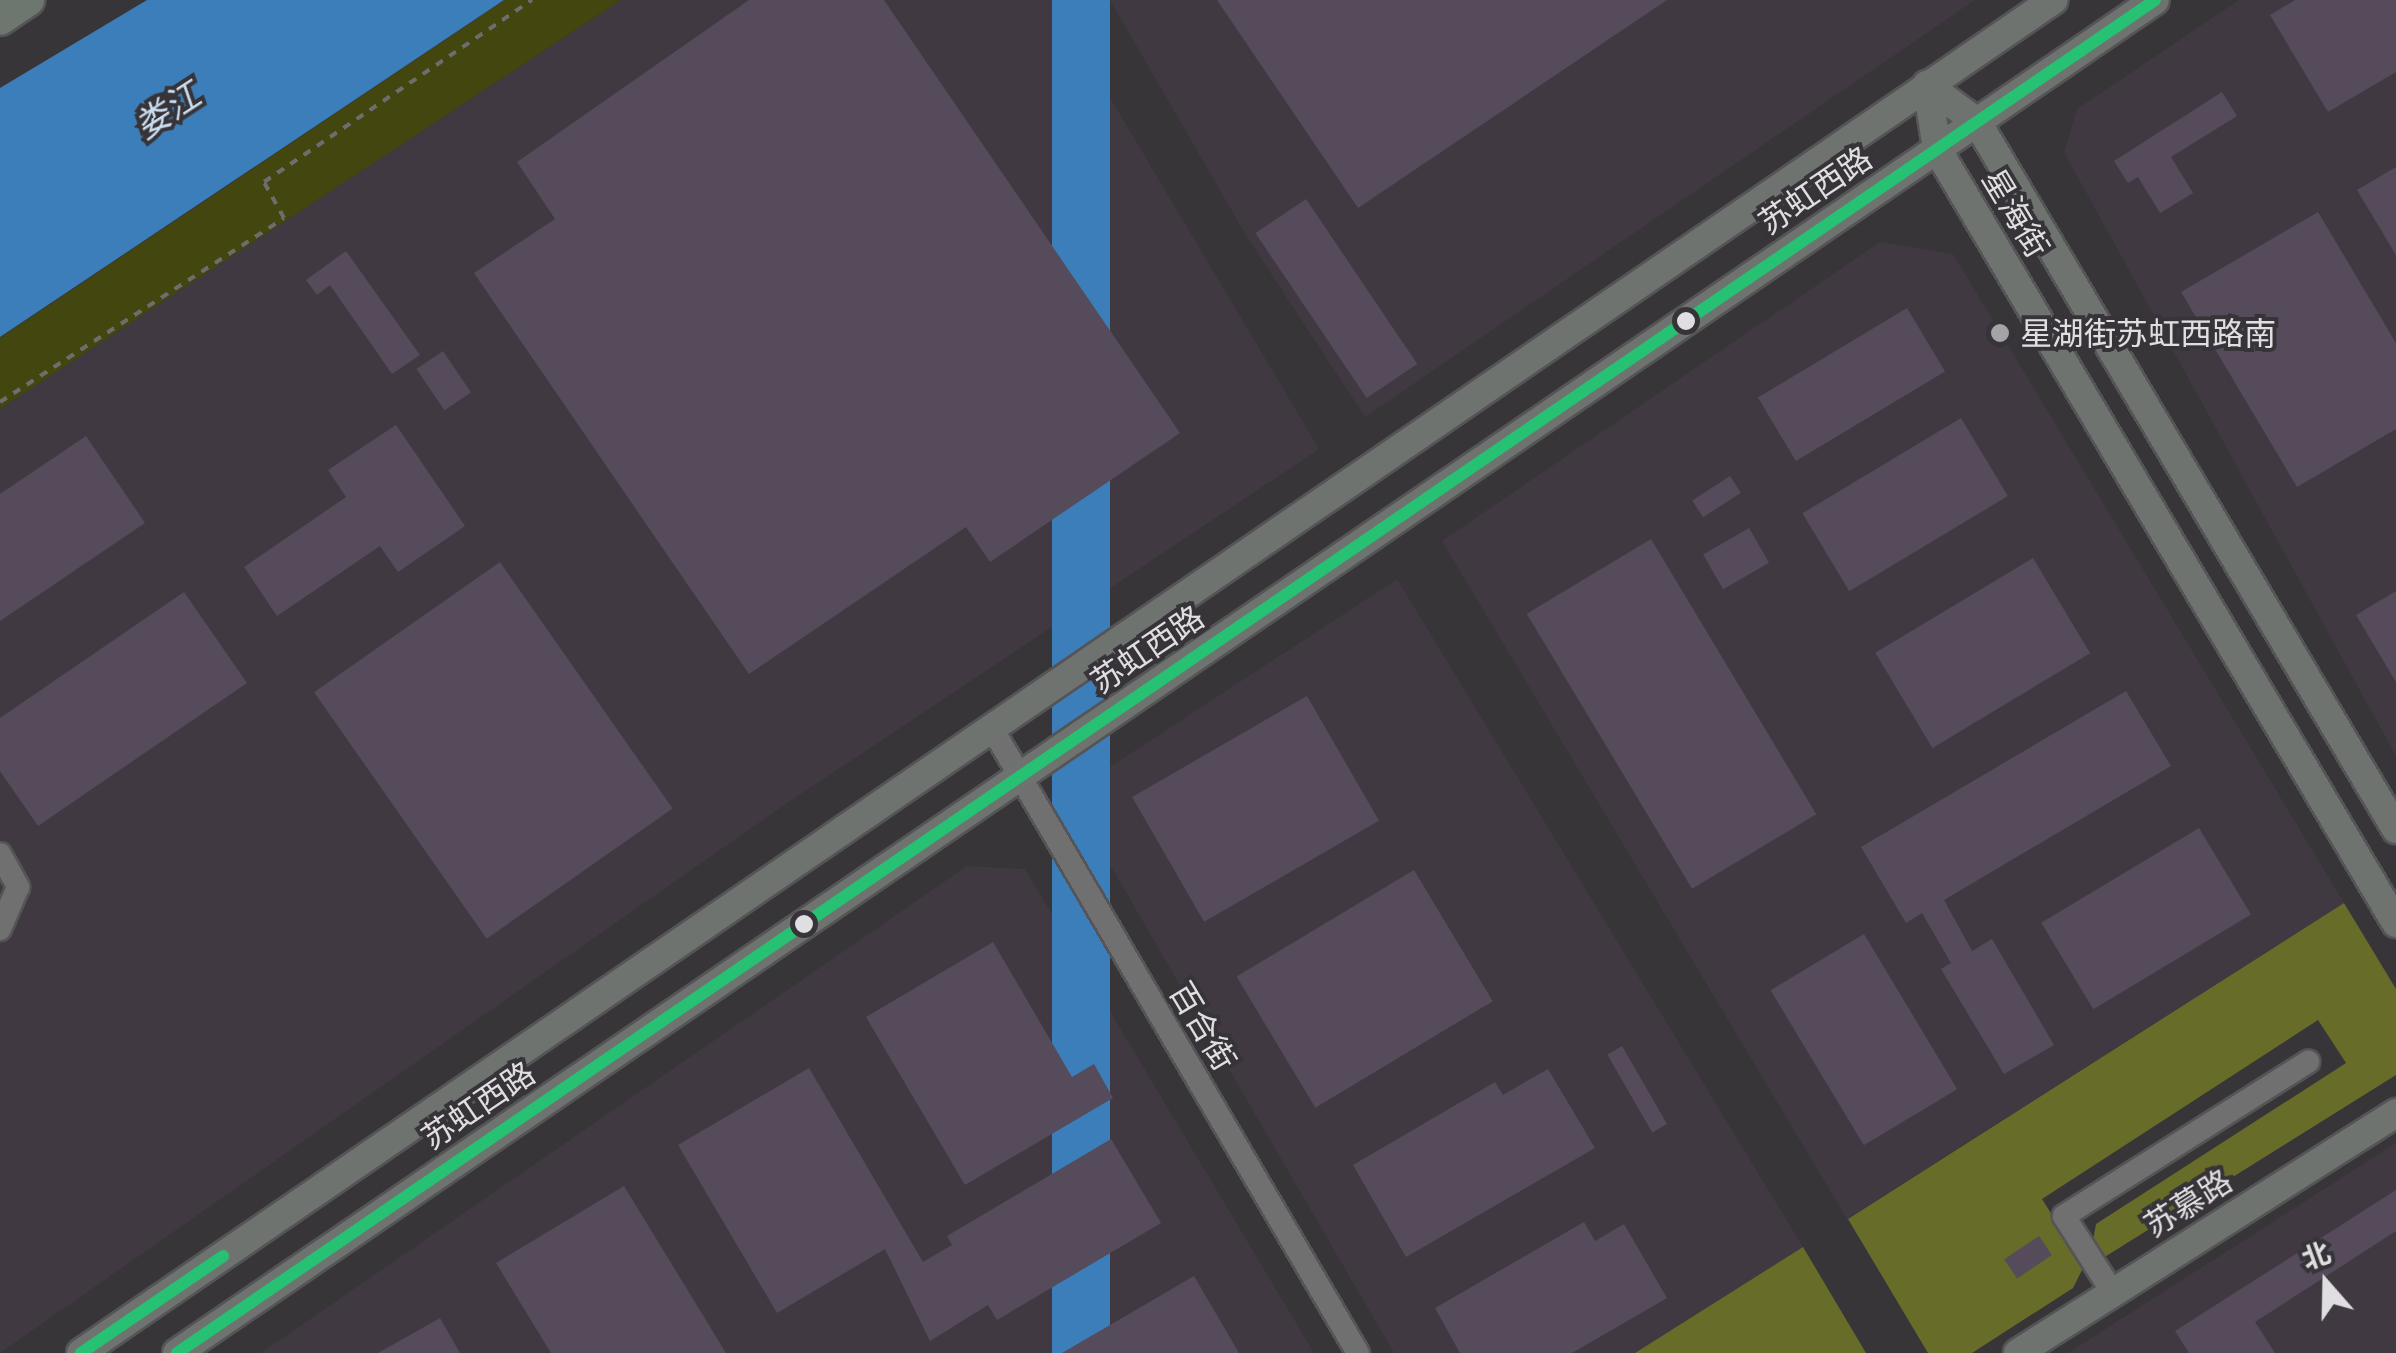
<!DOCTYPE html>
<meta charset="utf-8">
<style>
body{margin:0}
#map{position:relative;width:2396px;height:1353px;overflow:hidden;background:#373538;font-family:"Noto Serif","Noto Sans SC",serif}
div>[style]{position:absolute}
.built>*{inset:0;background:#403942}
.green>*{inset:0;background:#43460e}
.forest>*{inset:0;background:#686c29}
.water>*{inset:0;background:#3b7eba;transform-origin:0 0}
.building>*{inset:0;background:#564b5a;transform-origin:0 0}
.path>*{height:4px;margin-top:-2px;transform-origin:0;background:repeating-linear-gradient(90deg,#6e6c6e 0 8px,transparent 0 16px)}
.roads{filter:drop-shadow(2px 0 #555456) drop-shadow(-2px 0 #555456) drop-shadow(0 2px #555456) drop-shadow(0 -2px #555456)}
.minor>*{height:22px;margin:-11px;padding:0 11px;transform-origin:11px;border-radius:11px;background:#717071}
.major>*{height:28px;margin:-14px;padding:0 14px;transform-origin:14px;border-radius:14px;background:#6f7370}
.highway>*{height:32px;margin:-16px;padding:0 16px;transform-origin:16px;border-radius:16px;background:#6e7670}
.bus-1>*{height:12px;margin:-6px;padding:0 6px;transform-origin:6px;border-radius:6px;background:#26c172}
.dots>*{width:28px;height:28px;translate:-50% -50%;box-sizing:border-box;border:5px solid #373439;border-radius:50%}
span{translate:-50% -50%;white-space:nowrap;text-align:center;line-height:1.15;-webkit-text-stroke:8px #373439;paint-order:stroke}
.street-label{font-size:32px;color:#e0dee0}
.poi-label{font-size:32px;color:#e0dee0}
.left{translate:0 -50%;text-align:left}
.water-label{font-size:35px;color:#cbdcee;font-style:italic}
.north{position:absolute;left:2276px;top:1233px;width:100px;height:100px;-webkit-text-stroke:8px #373439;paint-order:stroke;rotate:340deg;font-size:28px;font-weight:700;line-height:40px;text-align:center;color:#e0dee0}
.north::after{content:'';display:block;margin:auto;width:35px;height:45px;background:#e0dee0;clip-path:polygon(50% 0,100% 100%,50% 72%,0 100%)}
</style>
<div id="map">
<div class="built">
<div style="clip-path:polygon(621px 0,1052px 0,1319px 449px,780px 808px,0 1353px,0 409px)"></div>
<div style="clip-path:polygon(1110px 0,1975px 0,1365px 417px,1247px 237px)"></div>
<div style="clip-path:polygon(2239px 0,2396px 0,2396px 756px,2064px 152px,2077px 109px)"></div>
<div style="clip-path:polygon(1880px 242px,1953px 254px,2344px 903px,1847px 1219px,1442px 541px)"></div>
<div style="clip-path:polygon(1397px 579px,1803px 1247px,1635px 1353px,1394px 1353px,1084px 820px,1087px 782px)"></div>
<div style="clip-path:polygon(967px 866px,1025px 869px,1314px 1353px,261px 1353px)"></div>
<div style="clip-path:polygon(2396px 1143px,2396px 1353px,2068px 1353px)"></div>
</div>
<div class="green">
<div style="clip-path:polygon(505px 0,621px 0,0 409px,0 338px)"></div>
</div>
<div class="forest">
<div style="clip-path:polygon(2344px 903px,2396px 989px,2396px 1075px,2103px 1258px,2092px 1246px,2096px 1224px,2346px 1063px,2318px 1020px,2042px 1199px,2084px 1266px,2073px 1288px,1972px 1353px,1928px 1353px,1848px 1219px)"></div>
<div style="clip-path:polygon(1803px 1247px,1866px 1353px,1635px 1353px)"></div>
</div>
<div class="water">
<div style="clip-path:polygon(147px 0,504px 0,0 337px,0 88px)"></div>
<div style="left:1052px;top:0;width:58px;height:1579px"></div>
</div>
<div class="building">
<div style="clip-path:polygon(749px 0,884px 0,1180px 433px,990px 562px,966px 527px,749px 674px,474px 273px,555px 219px,517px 162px)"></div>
<div style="clip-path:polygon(1217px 0,1667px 0,1358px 208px)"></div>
<div style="clip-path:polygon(2295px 0,2396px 0,2396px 72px,2328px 112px,2270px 15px)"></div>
<div style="clip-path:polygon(2222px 92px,2237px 116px,2171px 157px,2193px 193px,2160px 213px,2138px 177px,2128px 183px,2114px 161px)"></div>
<div style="clip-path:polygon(2396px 167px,2396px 255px,2357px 190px)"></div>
<div style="left:1306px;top:199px;width:199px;height:61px;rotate:56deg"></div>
<div style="clip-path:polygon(2318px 212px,2396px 343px,2396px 429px,2297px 487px,2181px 292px)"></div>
<div style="clip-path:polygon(346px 251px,420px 355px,392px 374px,330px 285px,317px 295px,306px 280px)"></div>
<div style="left:1907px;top:308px;width:74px;height:174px;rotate:59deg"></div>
<div style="left:443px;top:351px;width:50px;height:32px;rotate:56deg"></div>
<div style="left:1961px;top:418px;width:91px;height:185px;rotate:59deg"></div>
<div style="clip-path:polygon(396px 425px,465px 526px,398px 572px,380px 546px,277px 616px,244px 567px,346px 497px,328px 470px)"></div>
<div style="clip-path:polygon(86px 436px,145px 523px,0 621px,0 494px)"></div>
<div style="left:1730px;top:476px;width:20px;height:45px;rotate:57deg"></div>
<div style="left:1749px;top:528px;width:40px;height:53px;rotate:60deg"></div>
<div style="left:1651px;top:539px;width:321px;height:145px;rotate:59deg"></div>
<div style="left:2033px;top:558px;width:111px;height:184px;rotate:59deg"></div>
<div style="left:500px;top:562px;width:301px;height:227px;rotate:55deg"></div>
<div style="clip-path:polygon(2396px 591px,2396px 682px,2356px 615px)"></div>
<div style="clip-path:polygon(184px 592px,247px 683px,38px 826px,0 771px,0 718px)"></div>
<div style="clip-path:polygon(2126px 691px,2171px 766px,1944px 900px,1972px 951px,1992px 939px,2054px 1045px,2004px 1074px,1941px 969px,1951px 963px,1922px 913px,1906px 923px,1861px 847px)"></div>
<div style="left:1307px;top:696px;width:144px;height:202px;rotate:60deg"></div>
<div style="left:2199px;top:828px;width:101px;height:184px;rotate:59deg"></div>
<div style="left:1414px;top:870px;width:153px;height:207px;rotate:59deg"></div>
<div style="left:1864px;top:934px;width:181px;height:109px;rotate:59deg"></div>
<div style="clip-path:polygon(993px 942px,1072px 1077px,1094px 1064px,1113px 1098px,965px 1185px,866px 1017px)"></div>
<div style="left:1622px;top:1046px;width:90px;height:17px;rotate:60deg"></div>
<div style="clip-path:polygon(809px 1068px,923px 1262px,952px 1245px,947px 1236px,1111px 1139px,1161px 1223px,997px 1320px,988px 1305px,930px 1341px,885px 1249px,777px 1313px,678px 1145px)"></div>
<div style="clip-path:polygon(1548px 1069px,1595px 1148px,1406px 1257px,1353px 1165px,1495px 1082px,1503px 1095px)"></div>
<div style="clip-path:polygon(624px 1186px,726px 1353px,551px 1353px,496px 1263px)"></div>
<div style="clip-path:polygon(2396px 1190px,2396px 1231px,2255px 1322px,2275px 1353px,2189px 1353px,2175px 1331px)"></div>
<div style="clip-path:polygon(1584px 1222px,1595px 1241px,1624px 1224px,1667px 1298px,1572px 1353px,1460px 1353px,1435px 1308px)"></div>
<div style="left:2039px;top:1236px;width:23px;height:42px;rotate:56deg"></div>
<div style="clip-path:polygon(1194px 1276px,1239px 1353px,1062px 1353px)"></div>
<div style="clip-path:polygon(440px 1318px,460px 1353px,378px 1353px)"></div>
</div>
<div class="path">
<div style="left:0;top:402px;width:338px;rotate:-32.9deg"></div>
<div style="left:284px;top:218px;width:41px;rotate:-119.1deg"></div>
<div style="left:264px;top:182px;width:324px;rotate:-34.2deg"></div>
</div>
<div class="roads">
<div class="minor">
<div style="left:993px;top:730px;width:722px;rotate:59.64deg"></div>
<div style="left:0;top:854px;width:38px;rotate:61deg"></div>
<div style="left:18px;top:887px;width:46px;rotate:113.2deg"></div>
<div style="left:2113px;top:1293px;width:91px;rotate:-122.5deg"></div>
<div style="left:2064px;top:1216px;width:289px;rotate:-32.3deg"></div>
</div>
<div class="major">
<div style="left:1927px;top:85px;width:65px;rotate:81.1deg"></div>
<div style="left:1937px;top:149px;width:900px;rotate:59.33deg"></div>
<div style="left:1927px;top:85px;width:62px;rotate:36.5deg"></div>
<div style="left:1977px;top:122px;width:822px;rotate:59.35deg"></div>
<div style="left:81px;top:1353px;width:2392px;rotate:-34.45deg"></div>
<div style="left:177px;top:1353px;width:2396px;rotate:-34.37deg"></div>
<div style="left:2018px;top:1353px;width:448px;rotate:-32.4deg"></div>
</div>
<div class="highway">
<div style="left:0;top:19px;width:34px;rotate:-34deg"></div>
</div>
</div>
<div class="bus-1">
<div style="left:81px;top:1353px;width:172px;rotate:-34.3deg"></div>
<div style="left:177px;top:1353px;width:2396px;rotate:-34.37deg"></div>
</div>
<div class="dots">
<div style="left:1686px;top:321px;background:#e0dee0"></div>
<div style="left:2000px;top:333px;background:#a5a3a5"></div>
<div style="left:804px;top:924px;background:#e0dee0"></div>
</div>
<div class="street-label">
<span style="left:1815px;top:190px;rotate:-34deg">苏虹西路</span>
<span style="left:2016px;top:213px;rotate:59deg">星海街</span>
<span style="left:1147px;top:649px;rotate:-34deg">苏虹西路</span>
<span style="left:1203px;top:1026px;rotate:59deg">百合街</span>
<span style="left:478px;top:1105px;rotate:-34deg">苏虹西路</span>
<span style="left:2188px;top:1203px;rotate:-32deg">苏慕路</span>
</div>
<div class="poi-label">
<span class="left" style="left:2020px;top:333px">星湖街苏虹西路南</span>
</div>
<div class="water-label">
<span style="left:167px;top:110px;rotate:-33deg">娄江</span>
</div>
<div class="north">北</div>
</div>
